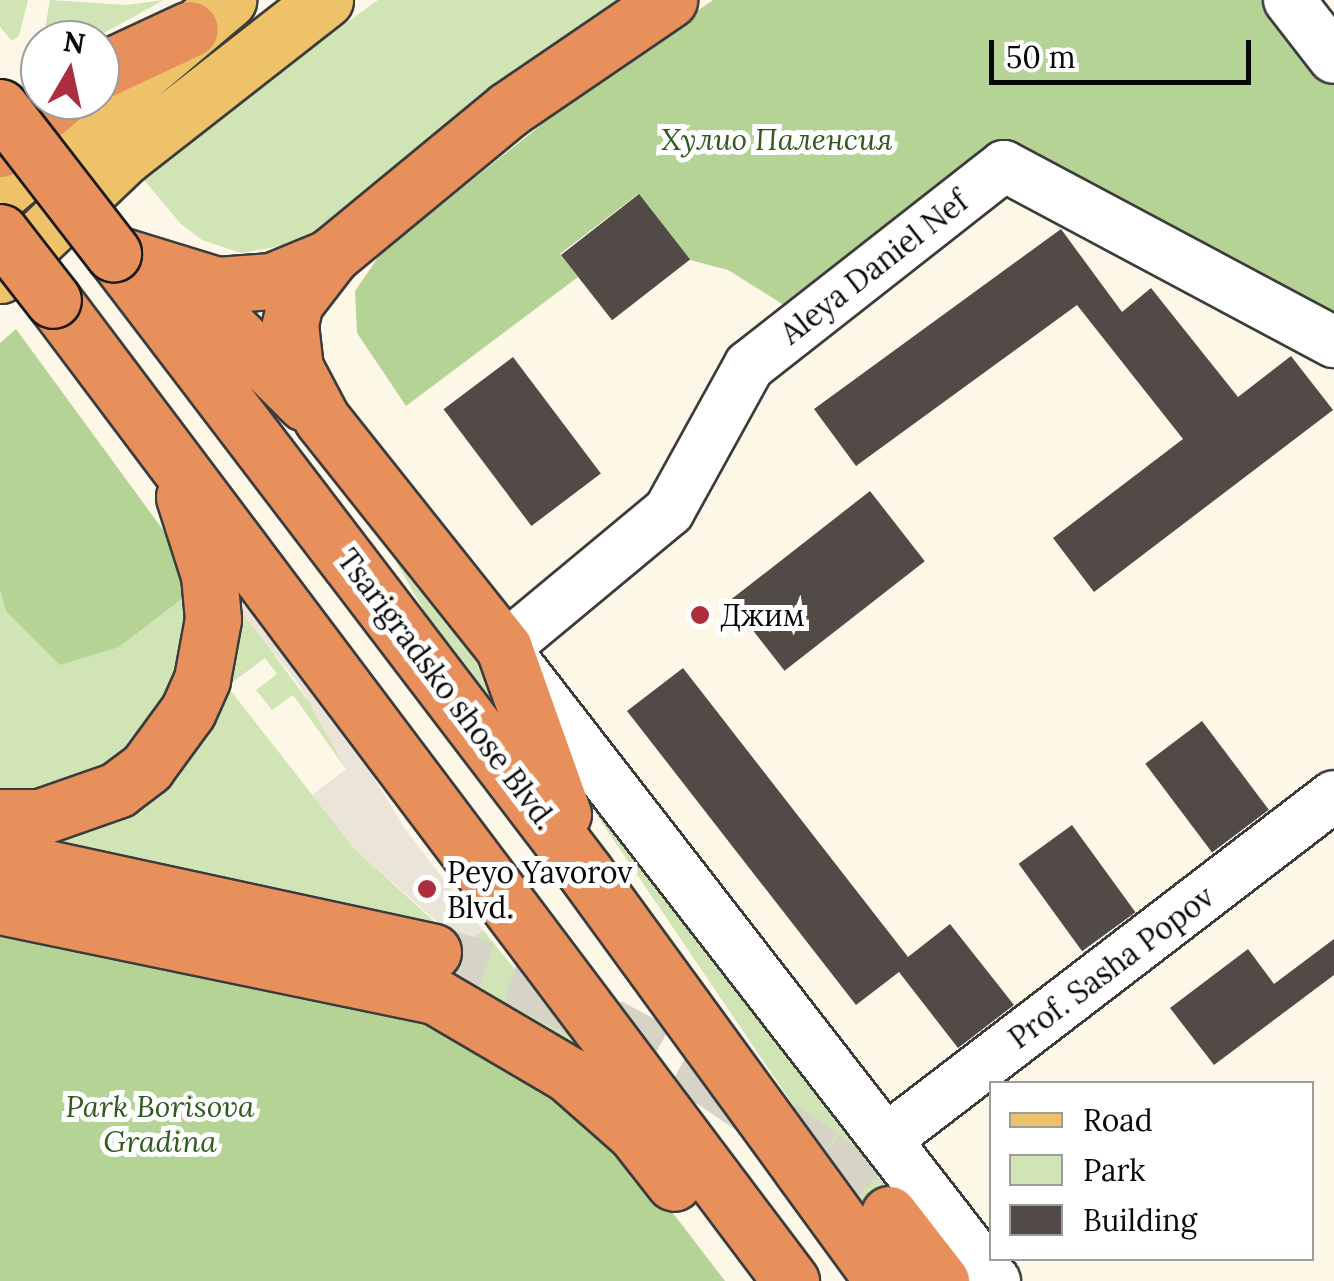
<!DOCTYPE html>
<meta charset="utf-8">
<style>
body{margin:0}
#map{position:relative;width:1334px;height:1281px;overflow:hidden;background:#fdf7e8;font-family:Lora,serif}
div>[style]{position:absolute}
.green>*{inset:0;background:#d1e4b5}
.forest>*{inset:0;background:#b6d396}
.plaza>*{inset:0;background:#ebe5d9}
.building>*{inset:0;background:#514a47;transform-origin:0 0}
.highway-tunnel>*{height:55px;margin-top:-27.5px;transform-origin:0;background:repeating-linear-gradient(90deg,#d8d3c7 0 55px,transparent 0 83px)}
.roads{filter:drop-shadow(2px 0 #3c3c3c) drop-shadow(-2px 0 #3c3c3c) drop-shadow(0 2px #3c3c3c) drop-shadow(0 -2px #3c3c3c)}
.minor>*{height:50px;margin:-25px;padding:0 25px;transform-origin:25px;border-radius:25px;background:#fff}
.major>*{height:55px;margin:-27.5px;padding:0 27.5px;transform-origin:27.5px;border-radius:27.5px;background:#edc268}
.highway>*{height:55px;margin:-27.5px;padding:0 27.5px;transform-origin:27.5px;border-radius:27.5px;background:#e8905b}
.bridges{filter:drop-shadow(2px 0 #1a1a1a) drop-shadow(-2px 0 #1a1a1a) drop-shadow(0 2px #1a1a1a) drop-shadow(0 -2px #1a1a1a)}
.highway-bridge>*{height:55px;margin:-27.5px;padding:0 27.5px;transform-origin:27.5px;border-radius:27.5px;background:#e8905b}
.dots>*{width:28px;height:28px;translate:-50% -50%;box-sizing:border-box;border:5px solid #fff;border-radius:50%}
span{translate:-50% -50%;white-space:nowrap;text-align:center;line-height:1.15;-webkit-text-stroke:10px #fff;paint-order:stroke}
.park-label{font-size:30px;color:#315a20;font-style:italic}
.street-label{font-size:30px;color:#090909}
.poi-label{font-size:30px;color:#090909}
.left{translate:0 -50%;text-align:left}
.legend{position:absolute;left:989px;top:1081px;width:325px;height:180px;box-sizing:border-box;background:#fff;border:2px solid #9d9d9d;margin:0;padding:12px 18px;list-style:none;font-size:30px;color:#090909}
.legend li{display:flex;align-items:center;gap:20px;height:50px}
.legend b{width:50px;border:2px solid #9d9d9d}
.north{position:absolute;left:20px;top:20px;width:100px;height:100px;box-sizing:border-box;background:#fff;border:2px solid #9d9d9d;border-radius:50%;rotate:9deg;font-size:28px;font-weight:700;line-height:40px;text-align:center;color:#090909}
.north::after{content:'';display:block;margin:auto;width:35px;height:45px;background:#ad2e3e;clip-path:polygon(50% 0,100% 100%,50% 72%,0 100%)}
.scale{position:absolute;left:989px;top:40px;width:262px;height:45px;box-sizing:border-box;border:5px solid #090909;border-top:0;padding-left:12px;font-size:30px;line-height:35px;white-space:nowrap;color:#090909;-webkit-text-stroke:8px #fff;paint-order:stroke}
</style>
<div id="map">
<div class="green">
<div style="clip-path:polygon(0 0,28px 0,19px 36px,12px 41px,0 27px)"></div>
<div style="clip-path:polygon(50px 0,126px 5px,164px 0,91px 40px,43px 40px)"></div>
<div style="clip-path:polygon(378px 0,622px 0,329px 227px,287px 245px,241px 253px,202px 240px,181px 224px,138px 173px)"></div>
<div style="clip-path:polygon(407px 554px,479px 647px,514px 735px,450px 656px,396px 562px)"></div>
<div style="clip-path:polygon(0 590px,6px 611px,119px 647px,190px 593px,188px 650px,169px 702px,120px 761px,59px 790px,0 795px)"></div>
<div style="clip-path:polygon(240px 608px,325px 724px,346px 769px,293px 695px,272px 710px,256px 690px,277px 674px,265px 658px,227px 686px,354px 848px,438px 925px,0 837px,75px 830px)"></div>
<div style="clip-path:polygon(587px 771px,909px 1198px,875px 1226px,592px 808px)"></div>
<div style="clip-path:polygon(483px 930px,578px 1047px,578px 1050px,446px 984px,459px 948px)"></div>
</div>
<div class="forest">
<div style="clip-path:polygon(713px 0,1269px 0,1334px 85px,1334px 325px,996px 152px,787px 307px,728px 270px,690px 260px,638px 194px,560px 254px,578px 277px,406px 406px,357px 333px,355px 291px,381px 253px,581px 93px)"></div>
<div style="clip-path:polygon(16px 329px,180px 553px,190px 593px,119px 647px,60px 665px,6px 611px,0 590px,0 343px)"></div>
<div style="clip-path:polygon(0 928px,402px 1008px,469px 1033px,610px 1131px,725px 1281px,0 1281px)"></div>
</div>
<div class="plaza">
<div style="clip-path:polygon(239px 592px,341px 724px,405px 829px,483px 930px,459px 948px,446px 984px,437px 922px,354px 848px,312px 795px,346px 769px,298px 683px,238px 609px)"></div>
</div>
<div class="building">
<div style="left:639px;top:194px;width:83px;height:99px;rotate:52deg"></div>
<div style="clip-path:polygon(1061px 229px,1122px 312px,1151px 288px,1238px 397px,1291px 356px,1333px 410px,1094px 592px,1053px 538px,1183px 439px,1077px 305px,856px 466px,814px 409px)"></div>
<div style="left:513px;top:357px;width:146px;height:87px;rotate:53deg"></div>
<div style="left:870px;top:491px;width:89px;height:178px;rotate:52deg"></div>
<div style="clip-path:polygon(683px 668px,908px 957px,950px 924px,1014px 1005px,958px 1048px,899px 972px,856px 1005px,627px 711px)"></div>
<div style="left:1202px;top:721px;width:111px;height:71px;rotate:53deg"></div>
<div style="left:1072px;top:825px;width:108px;height:66px;rotate:54deg"></div>
<div style="clip-path:polygon(1334px 939px,1334px 975px,1214px 1065px,1170px 1008px,1248px 949px,1274px 984px)"></div>
</div>
<div class="highway-tunnel">
<div style="left:433px;top:952px;width:108px;rotate:18.4deg"></div>
<div style="left:535px;top:986px;width:200px;rotate:28deg"></div>
<div style="left:712px;top:1080px;width:133px;rotate:34.3deg"></div>
<div style="left:822px;top:1155px;width:89px;rotate:41.4deg"></div>
</div>
<div class="roads">
<div class="minor">
<div style="left:1289px;top:0;width:73px;rotate:52.2deg"></div>
<div style="left:888px;top:1138px;width:562px;rotate:-37.48deg"></div>
<div style="left:995px;top:1281px;width:801px;rotate:-127.8deg"></div>
<div style="left:504px;top:648px;width:214px;rotate:-39.7deg"></div>
<div style="left:669px;top:511px;width:166px;rotate:-61.1deg"></div>
<div style="left:749px;top:366px;width:324px;rotate:-38.1deg"></div>
<div style="left:1004px;top:166px;width:374px;rotate:28.1deg"></div>
</div>
<div class="major">
<div style="left:0;top:193px;width:299px;rotate:-40.2deg"></div>
<div style="left:0;top:275px;width:173px;rotate:-43.6deg"></div>
<div style="left:125px;top:156px;width:254px;rotate:-38deg"></div>
</div>
<div class="highway">
<div style="left:100px;top:71px;width:99px;rotate:-25deg"></div>
<div style="left:0;top:149px;width:77px;rotate:-39.7deg"></div>
<div style="left:113px;top:253px;width:778px;rotate:52.67deg"></div>
<div style="left:585px;top:872px;width:506px;rotate:53.92deg"></div>
<div style="left:113px;top:253px;width:109px;rotate:17.1deg"></div>
<div style="left:217px;top:285px;width:55px;rotate:-4.2deg"></div>
<div style="left:272px;top:281px;width:63px;rotate:-22.5deg"></div>
<div style="left:178px;top:277px;width:179px;rotate:44.8deg"></div>
<div style="left:53px;top:300px;width:1228px;rotate:53.05deg"></div>
<div style="left:563px;top:814px;width:176px;rotate:-109.6deg"></div>
<div style="left:504px;top:648px;width:293px;rotate:-128.5deg"></div>
<div style="left:322px;top:419px;width:58px;rotate:-117.9deg"></div>
<div style="left:295px;top:368px;width:44px;rotate:-96.5deg"></div>
<div style="left:290px;top:324px;width:22px;rotate:-77deg"></div>
<div style="left:295px;top:303px;width:61px;rotate:-52.4deg"></div>
<div style="left:332px;top:255px;width:229px;rotate:-39.5deg"></div>
<div style="left:509px;top:109px;width:194px;rotate:-34.3deg"></div>
<div style="left:0;top:817px;width:40px"></div>
<div style="left:40px;top:817px;width:82px;rotate:-19.3deg"></div>
<div style="left:117px;top:790px;width:38px;rotate:-37deg"></div>
<div style="left:147px;top:767px;width:69px;rotate:-53.8deg"></div>
<div style="left:188px;top:711px;width:35px;rotate:-66deg"></div>
<div style="left:202px;top:679px;width:61px;rotate:-79.6deg"></div>
<div style="left:213px;top:619px;width:44px;rotate:-95.2deg"></div>
<div style="left:209px;top:575px;width:82px;rotate:-107.8deg"></div>
<div style="left:0;top:858px;width:443px;rotate:12.2deg"></div>
<div style="left:0;top:906px;width:444px;rotate:11.7deg"></div>
<div style="left:435px;top:996px;width:154px;rotate:30.4deg"></div>
<div style="left:568px;top:1074px;width:89px;rotate:41.4deg"></div>
<div style="left:635px;top:1133px;width:63px;rotate:52deg"></div>
<div style="left:889px;top:1214px;width:85px;rotate:52.2deg"></div>
</div>
</div>
<div class="bridges">
<div class="highway-bridge">
<div style="left:0;top:107px;width:185px;rotate:52.3deg"></div>
<div style="left:0;top:232px;width:86px;rotate:52.1deg"></div>
</div>
</div>
<div class="dots">
<div style="left:700px;top:615px;background:#ad2e3e"></div>
<div style="left:427px;top:889px;background:#ad2e3e"></div>
</div>
<div class="park-label">
<span style="left:777px;top:139px">Хулио Паленсия</span>
<span style="left:160px;top:1123px">Park Borisova<br>Gradina</span>
</div>
<div class="street-label">
<span style="left:874px;top:267px;rotate:-38deg">Aleya Daniel Nef</span>
<span style="left:447px;top:689px;rotate:53deg">Tsarigradsko shose Blvd.</span>
<span style="left:1111px;top:967px;rotate:-37deg">Prof. Sasha Popov</span>
</div>
<div class="poi-label">
<span class="left" style="left:720px;top:615px">Джим</span>
<span class="left" style="left:447px;top:889px">Peyo Yavorov<br>Blvd.</span>
</div>
<ul class="legend">
<li><b style="height:12px;background:#edc268"></b>Road</li>
<li><b style="height:28px;background:#d1e4b5"></b>Park</li>
<li><b style="height:28px;background:#514a47"></b>Building</li>
</ul>
<div class="north">N</div>
<div class="scale">50 m</div>
</div>
